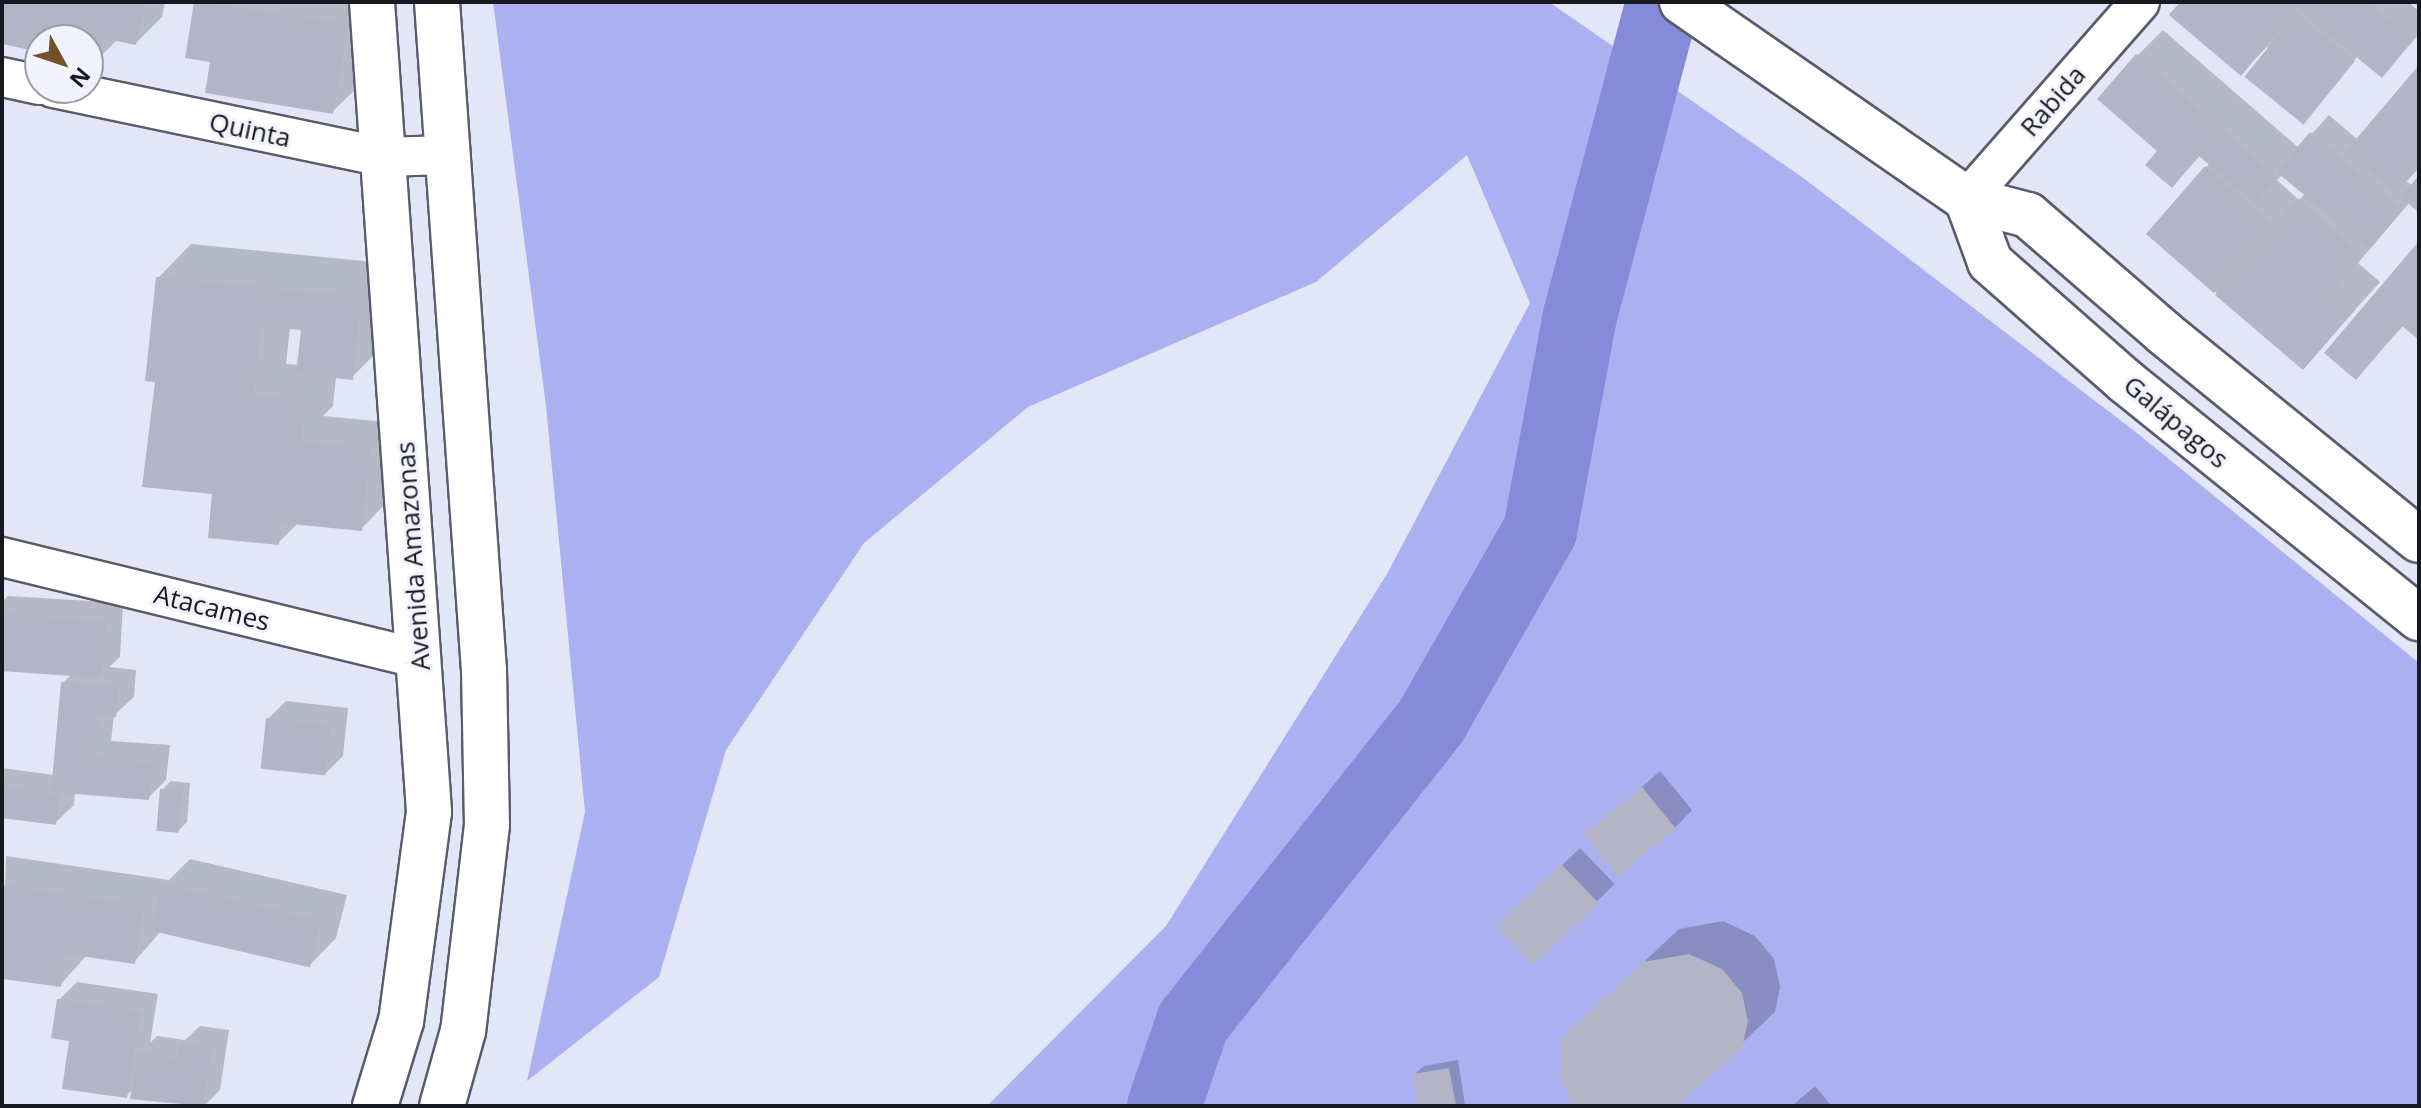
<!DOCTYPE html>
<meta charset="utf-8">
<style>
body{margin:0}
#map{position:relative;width:2421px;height:1108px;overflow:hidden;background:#e3e6f7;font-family:"Open Sans",sans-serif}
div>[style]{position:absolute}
.green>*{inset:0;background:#abb0f1}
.shadow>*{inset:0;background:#0003;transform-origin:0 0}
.river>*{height:74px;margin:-37px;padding:0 37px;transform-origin:37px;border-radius:37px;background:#858ad9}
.building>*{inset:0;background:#b3b5c6;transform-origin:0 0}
.roads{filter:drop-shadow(2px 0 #5a5c6b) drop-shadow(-2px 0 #5a5c6b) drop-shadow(0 2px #5a5c6b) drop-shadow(0 -2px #5a5c6b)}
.street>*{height:38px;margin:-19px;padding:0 19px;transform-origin:19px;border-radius:19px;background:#fff}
.secondary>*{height:44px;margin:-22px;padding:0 22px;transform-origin:22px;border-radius:22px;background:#fff}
span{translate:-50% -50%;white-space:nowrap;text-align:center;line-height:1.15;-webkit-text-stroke:6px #f2f3fe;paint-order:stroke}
.street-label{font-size:26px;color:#18191f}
.frame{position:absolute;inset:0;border:4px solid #18191f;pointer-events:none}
.north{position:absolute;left:24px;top:24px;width:80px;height:80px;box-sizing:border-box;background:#f2f3fe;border:2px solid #9b9ca5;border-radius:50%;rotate:130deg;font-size:22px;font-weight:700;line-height:32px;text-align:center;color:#18191f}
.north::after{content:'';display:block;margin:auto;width:28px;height:36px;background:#745229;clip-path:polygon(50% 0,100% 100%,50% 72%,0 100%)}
</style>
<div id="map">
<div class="green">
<div style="clip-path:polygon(493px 2px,1549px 2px,1806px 180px,2137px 433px,2419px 663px,2419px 1106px,987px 1106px,1166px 926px,1387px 574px,1530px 303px,1467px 155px,1316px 282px,1028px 407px,864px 543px,726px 750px,659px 977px,527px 1081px,585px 812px,546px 406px)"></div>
</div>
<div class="shadow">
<div style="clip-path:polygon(2px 2px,165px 2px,162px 17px,136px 43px,118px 39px,96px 61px,88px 60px,88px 40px,40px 40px,40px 50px,2px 42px)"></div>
<div style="clip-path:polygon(196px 2px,373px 2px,359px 86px,332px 112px,212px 60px,187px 56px)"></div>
<div style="clip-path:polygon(2182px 2px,2408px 2px,2419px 11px,2419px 34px,2382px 76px,2358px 56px,2317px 102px,2267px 47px,2241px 73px)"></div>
<div style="clip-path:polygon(evenodd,2163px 30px,2299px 148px,2329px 115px,2358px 140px,2419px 68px,2419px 168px,2406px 181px,2413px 186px,2419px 178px,2419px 210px,2410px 202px,2358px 263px,2380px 282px,2303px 368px,2148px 233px,2210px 163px,2201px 155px,2172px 185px,2137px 56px,2163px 30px,2282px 175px,2305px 194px,2299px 200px,2277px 180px,2282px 175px)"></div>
<div style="clip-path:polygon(evenodd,191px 244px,394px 264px,385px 344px,352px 377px,336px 376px,333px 406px,323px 416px,396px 423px,387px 502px,361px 529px,299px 522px,278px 543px,215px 492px,157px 380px,158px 278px,191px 244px,290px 327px,303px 328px,299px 365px,286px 364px,290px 327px)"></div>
<div style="clip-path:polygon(2419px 244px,2419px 337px,2404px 325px,2356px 377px)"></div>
<div style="clip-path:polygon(8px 596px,123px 603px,120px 657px,109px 667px,136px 670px,134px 697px,114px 715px,111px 741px,170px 745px,166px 780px,148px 798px,75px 792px,74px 805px,55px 823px,2px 816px,2px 768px,54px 775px,63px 683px,73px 673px,2px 669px,2px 602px)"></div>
<div style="clip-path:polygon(286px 701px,348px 708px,343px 756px,325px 774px,268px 719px)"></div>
<div style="clip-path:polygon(1660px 771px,1692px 810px,1675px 828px,1586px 836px)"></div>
<div style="clip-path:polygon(171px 781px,190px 783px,187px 822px,178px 831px,162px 790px)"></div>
<div style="left:1580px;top:848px;width:50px;height:114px;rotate:46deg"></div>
<div style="clip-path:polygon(6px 856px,169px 880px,190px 859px,347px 895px,336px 938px,310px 965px,161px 931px,134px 962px,87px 955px,60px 985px,2px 977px)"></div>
<div style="clip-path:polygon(1723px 921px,1755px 936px,1774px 959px,1780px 987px,1775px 1012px,1675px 1106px,1575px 1106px,1598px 1005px,1679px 929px)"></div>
<div style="clip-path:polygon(77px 982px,158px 994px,150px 1043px,157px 1036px,185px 1040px,200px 1026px,229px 1030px,220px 1090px,204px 1106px,132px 1098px,133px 1089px,126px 1096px,72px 1039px,59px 1000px)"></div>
<div style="clip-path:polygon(1458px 1060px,1465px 1105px,1420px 1106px,1415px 1074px,1424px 1066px)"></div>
<div style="clip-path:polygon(1815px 1086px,1832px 1106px,1792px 1106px)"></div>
</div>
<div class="river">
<div style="left:1164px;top:1106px;width:89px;rotate:-71deg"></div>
<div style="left:1193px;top:1022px;width:385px;rotate:-51.6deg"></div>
<div style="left:1432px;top:720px;width:218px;rotate:-60.3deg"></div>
<div style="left:1540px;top:531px;width:219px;rotate:-79.5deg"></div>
<div style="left:1580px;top:316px;width:325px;rotate:-75.2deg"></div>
</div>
<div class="building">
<div style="clip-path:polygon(2px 2px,146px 2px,136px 45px,102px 38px,97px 64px,88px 62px,88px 40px,40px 40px,40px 52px,2px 44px)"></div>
<div style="clip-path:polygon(194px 2px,348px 24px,333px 114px,205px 93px,210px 62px,185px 58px)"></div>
<div style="clip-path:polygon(2180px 2px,2292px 2px,2296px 10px,2241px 76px,2169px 15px)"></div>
<div style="clip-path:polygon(2298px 2px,2368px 2px,2414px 39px,2382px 78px,2294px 6px)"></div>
<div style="left:2296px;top:13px;width:76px;height:82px;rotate:39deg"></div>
<div style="clip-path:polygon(2136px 54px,2278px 178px,2255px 204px,2199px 156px,2172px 188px,2145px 165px,2157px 151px,2097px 99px)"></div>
<div style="clip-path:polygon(2419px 65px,2419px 167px,2396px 194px,2346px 151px)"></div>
<div style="left:2310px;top:132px;width:121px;height:52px;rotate:40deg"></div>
<div style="left:2205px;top:166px;width:90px;height:90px;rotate:41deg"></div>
<div style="clip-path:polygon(2419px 175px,2419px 213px,2401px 197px)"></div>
<div style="clip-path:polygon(2298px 198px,2363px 255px,2333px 290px,2355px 310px,2303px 370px,2215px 295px)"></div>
<div style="clip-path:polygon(2419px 241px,2419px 340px,2402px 326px,2356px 380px,2324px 353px)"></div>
<div style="clip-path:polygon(156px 277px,361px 297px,353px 380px,296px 374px,301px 330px,261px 326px,253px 396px,305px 401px,301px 442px,370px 449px,362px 531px,281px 523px,279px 545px,208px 538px,212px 494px,142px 487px,155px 382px,145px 381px)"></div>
<div style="left:2px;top:614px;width:104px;height:57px;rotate:4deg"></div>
<div style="clip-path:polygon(61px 682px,119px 687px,116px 717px,98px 715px,94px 758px,153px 763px,149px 800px,51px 792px)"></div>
<div style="left:266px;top:718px;width:65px;height:51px;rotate:6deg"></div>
<div style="left:1642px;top:787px;width:54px;height:75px;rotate:51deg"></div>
<div style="left:2px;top:788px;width:58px;height:30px;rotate:7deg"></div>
<div style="left:160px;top:789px;width:22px;height:42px;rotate:5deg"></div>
<div style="left:1561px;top:864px;width:54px;height:90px;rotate:46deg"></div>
<div style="left:162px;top:884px;width:163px;height:48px;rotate:13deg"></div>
<div style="clip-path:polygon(2px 885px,144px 906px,135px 964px,66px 954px,61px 987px,2px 979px)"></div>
<div style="clip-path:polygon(1689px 954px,1722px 969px,1742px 993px,1748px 1021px,1742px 1048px,1677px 1106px,1572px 1106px,1560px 1076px,1562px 1038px,1643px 962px)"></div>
<div style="clip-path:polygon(57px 999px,141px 1012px,127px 1098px,62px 1089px,69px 1041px,51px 1038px)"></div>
<div style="clip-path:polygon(180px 1043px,212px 1048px,203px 1106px,130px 1099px,137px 1053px,177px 1059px)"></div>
<div style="clip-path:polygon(1449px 1068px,1456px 1106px,1418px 1106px,1413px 1074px)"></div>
</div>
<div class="roads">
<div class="street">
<div style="left:2px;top:77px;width:39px;rotate:12deg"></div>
<div style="left:53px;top:88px;width:336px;rotate:11.8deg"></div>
<div style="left:382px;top:157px;width:66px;rotate:-1.7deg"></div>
<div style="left:1967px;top:199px;width:262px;rotate:-48.7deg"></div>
<div style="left:2px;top:557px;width:431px;rotate:13.7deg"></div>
</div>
<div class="secondary">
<div style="left:372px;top:2px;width:812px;rotate:85.97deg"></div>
<div style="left:429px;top:812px;width:211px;rotate:97.6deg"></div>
<div style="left:401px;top:1021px;width:89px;rotate:107deg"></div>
<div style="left:437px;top:2px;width:670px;rotate:85.98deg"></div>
<div style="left:484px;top:670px;width:155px;rotate:88.9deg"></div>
<div style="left:487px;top:825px;width:207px;rotate:96.6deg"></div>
<div style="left:463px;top:1031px;width:78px;rotate:105.6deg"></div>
<div style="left:1682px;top:2px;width:346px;rotate:34.7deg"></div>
<div style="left:1967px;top:199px;width:63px;rotate:14.7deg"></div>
<div style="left:2028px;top:215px;width:180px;rotate:40.9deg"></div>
<div style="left:2164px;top:333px;width:328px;rotate:39.1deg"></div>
<div style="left:1967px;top:199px;width:67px;rotate:69.9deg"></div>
<div style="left:1990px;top:262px;width:180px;rotate:41.4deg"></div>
<div style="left:2125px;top:381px;width:378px;rotate:38.9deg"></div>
</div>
</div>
<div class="street-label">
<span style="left:2053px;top:101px;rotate:-49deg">Rabida</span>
<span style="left:250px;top:130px;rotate:12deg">Quinta</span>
<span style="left:2176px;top:422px;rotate:40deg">Galápagos</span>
<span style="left:413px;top:556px;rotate:-94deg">Avenida Amazonas</span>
<span style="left:212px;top:608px;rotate:14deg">Atacames</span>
</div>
<div class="frame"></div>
<div class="north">N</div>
</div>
